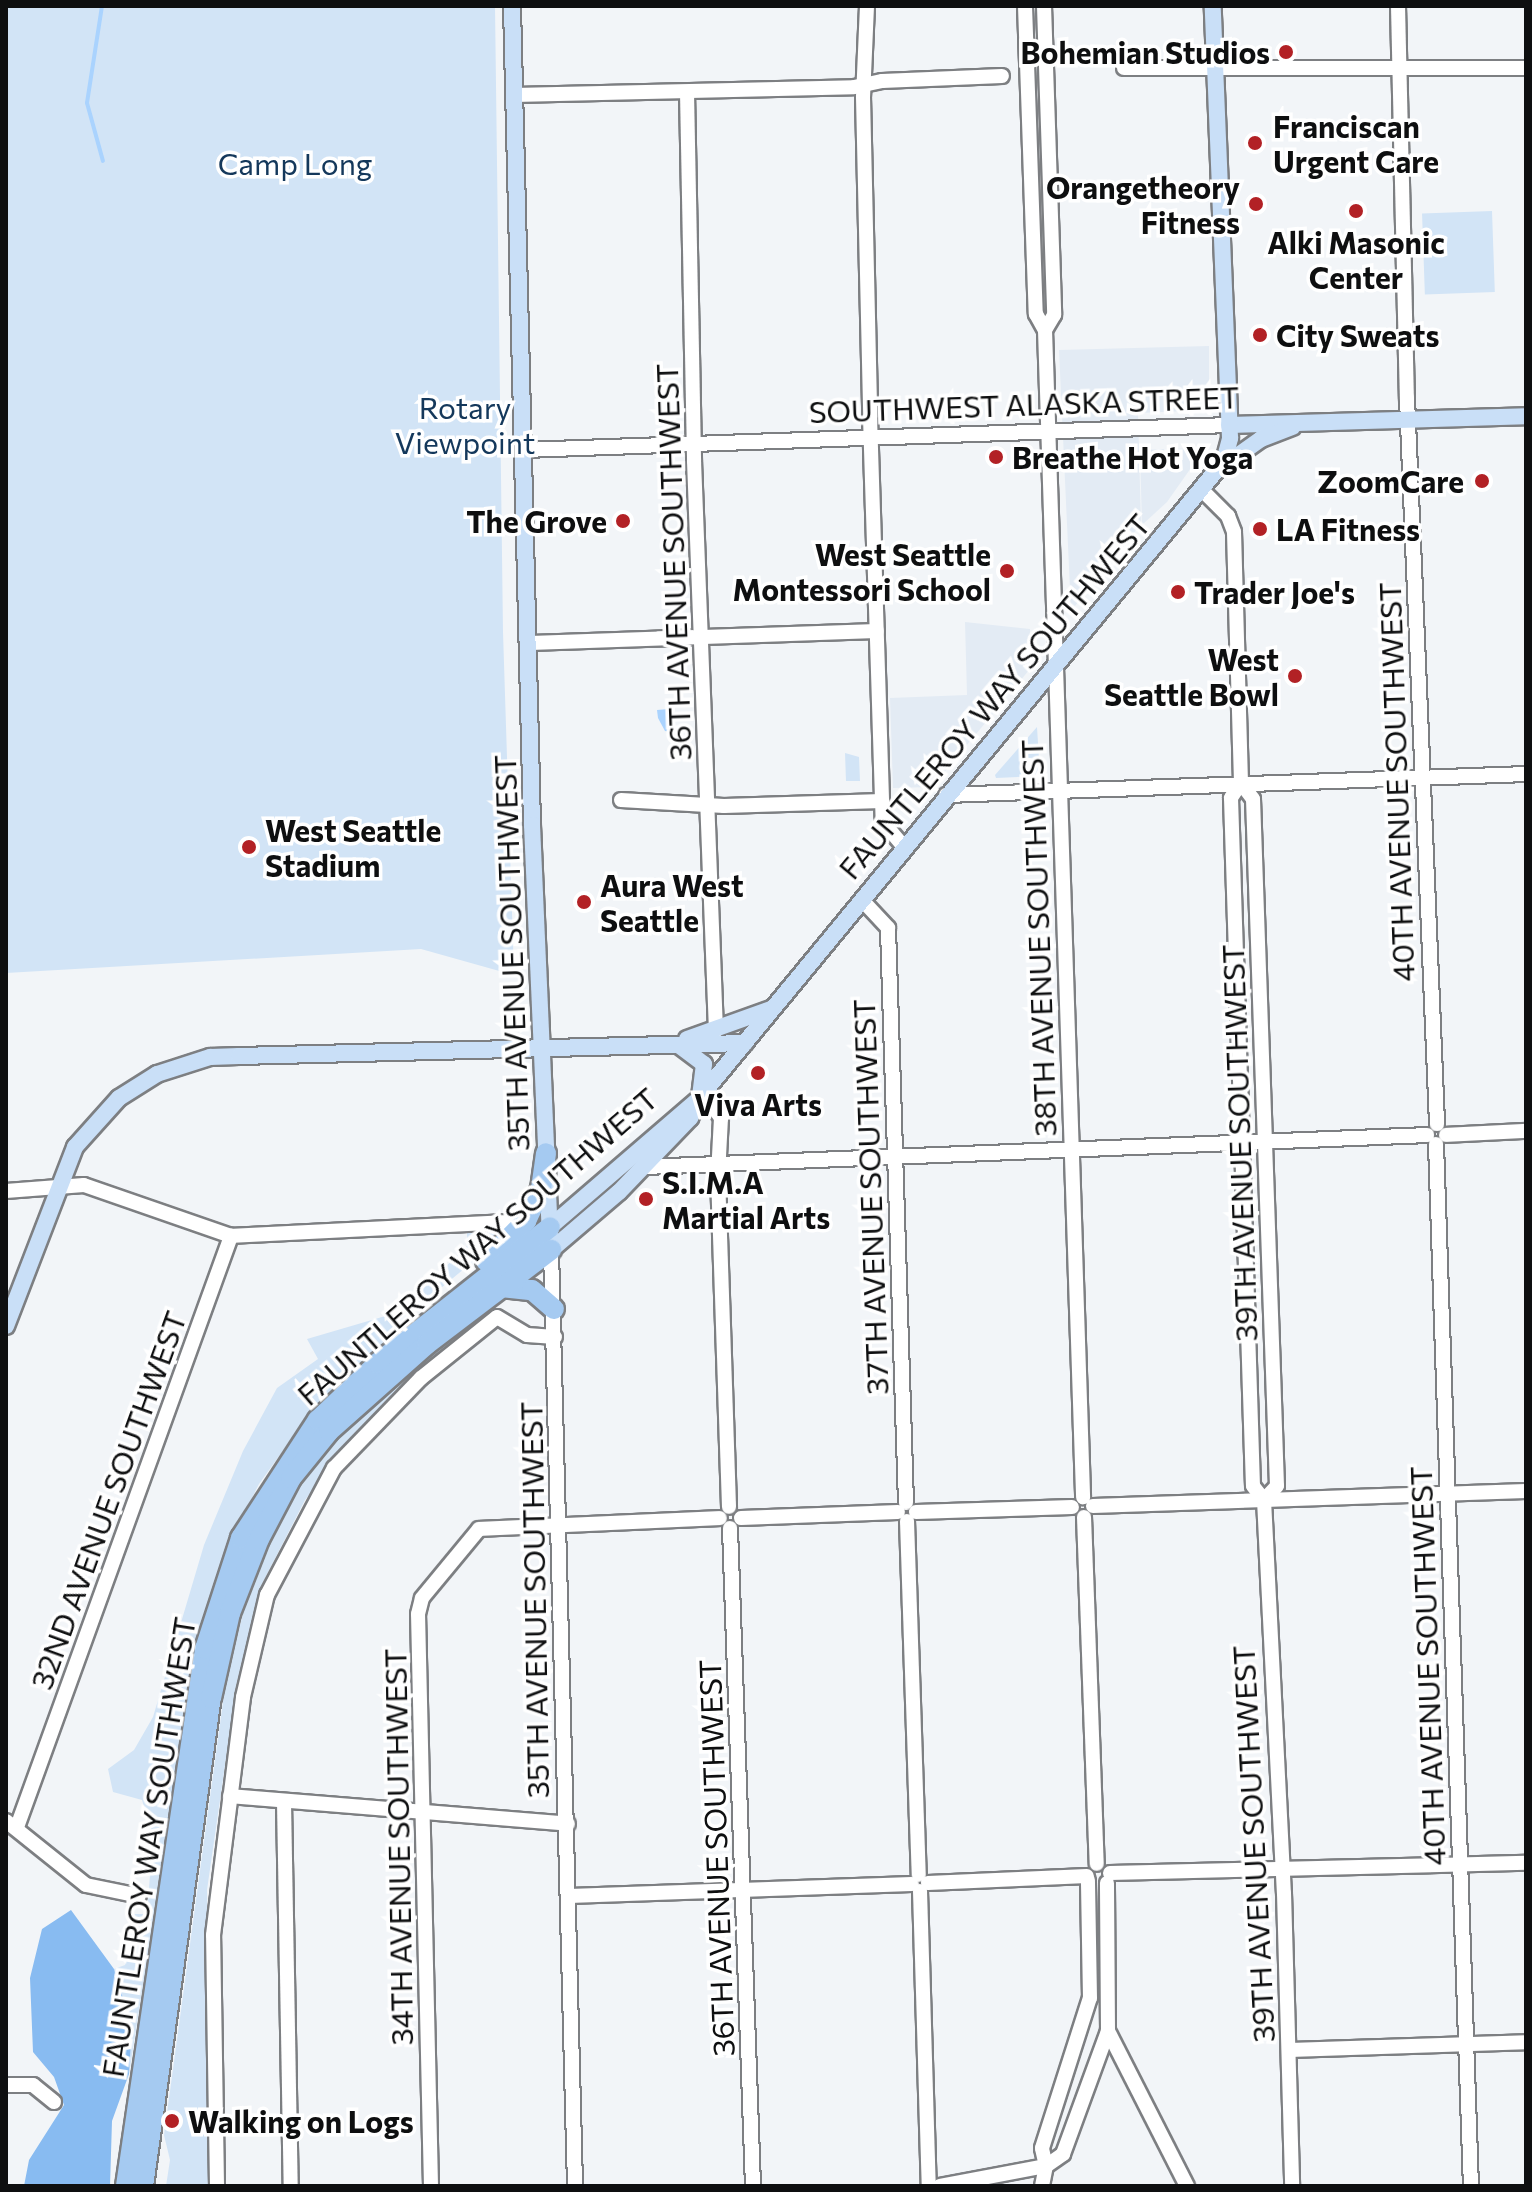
<!DOCTYPE html>
<style>
body{margin:0}
#map{position:relative;width:1532px;height:2192px;overflow:hidden;background:#f2f5f8;font-family:Commissioner,sans-serif}
div>[style]{position:absolute}
.built>*{inset:0;background:#e3ebf4}
.green>*{inset:0;background:#d2e4f6;transform-origin:0 0}
.forest>*{inset:0;background:#88bbf1}
.water>*{inset:0;background:#aad3fe}
.stream>*{height:4px;margin:-2px;padding:0 2px;transform-origin:2px;border-radius:2px;background:#aad3fe}
.roads{filter:drop-shadow(2px 0 #7d7f82) drop-shadow(-2px 0 #7d7f82) drop-shadow(0 2px #7d7f82) drop-shadow(0 -2px #7d7f82)}
.minor>*{height:14px;margin:-7px;padding:0 7px;transform-origin:7px;border-radius:7px;background:#fff}
.major>*{height:16px;margin:-8px;padding:0 8px;transform-origin:8px;border-radius:8px;background:#c9dff7}
.highway>*{height:20px;margin:-10px;padding:0 10px;transform-origin:10px;border-radius:10px;background:#a5caf1}
.dots>*{width:22px;height:22px;translate:-50% -50%;box-sizing:border-box;border:4px solid #fff;border-radius:50%}
span{translate:-50% -50%;white-space:nowrap;text-align:center;line-height:1.15;-webkit-text-stroke:7px #fff;paint-order:stroke}
.poi-label{font-size:30px;color:#0e0f10;font-weight:700}
.right{translate:-100% -50%;text-align:right}
.left{translate:0 -50%;text-align:left}
.park-label{font-size:30px;color:#14385b}
.street-label{font-size:30px;color:#0e0f10}
.frame{position:absolute;inset:0;border:8px solid #0e0f10;pointer-events:none}
</style>
<div id="map">
<div class="built">
<div style="clip-path:polygon(1209px 346px,1209px 410px,1138px 413px,1141px 524px,1071px 611px,1059px 350px)"></div>
<div style="clip-path:polygon(1205px 448px,1167px 502px,1142px 525px,1140px 450px)"></div>
<div style="clip-path:polygon(965px 622px,1030px 629px,1030px 669px,932px 787px,893px 788px,890px 698px,967px 695px)"></div>
</div>
<div class="green">
<div style="clip-path:polygon(6px 6px,495px 6px,503px 632px,514px 975px,421px 949px,6px 973px)"></div>
<div style="left:1492px;top:211px;width:81px;height:70px;rotate:88deg"></div>
<div style="clip-path:polygon(1037px 727px,1040px 776px,996px 778px,995px 775px)"></div>
<div style="clip-path:polygon(845px 753px,859px 757px,860px 781px,846px 781px)"></div>
<div style="clip-path:polygon(512px 1229px,429px 1298px,310px 1413px,259px 1484px,233px 1535px,196px 1647px,129px 2074px,132px 2027px,114px 1969px,125px 1965px,133px 1914px,147px 1914px,153px 1836px,142px 1800px,113px 1792px,108px 1769px,134px 1750px,153px 1717px,204px 1545px,243px 1451px,277px 1388px,318px 1359px,307px 1339px,399px 1312px,467px 1246px,467px 1230px)"></div>
<div style="clip-path:polygon(496px 1304px,357px 1431px,305px 1500px,263px 1582px,237px 1682px,207px 1890px,211px 2186px,166px 2186px,170px 2160px,164px 2135px,226px 1680px,252px 1578px,295px 1492px,349px 1423px)"></div>
</div>
<div class="forest">
<div style="clip-path:polygon(71px 1910px,114px 1969px,132px 2027px,129px 2074px,112px 2121px,110px 2186px,24px 2186px,29px 2160px,64px 2105px,54px 2077px,33px 2052px,30px 1978px,42px 1929px)"></div>
</div>
<div class="water">
<div style="clip-path:polygon(669px 709px,673px 710px,673px 732px,665px 731px,658px 718px,657px 710px)"></div>
</div>
<div class="stream">
<div style="left:102px;top:6px;width:98px;rotate:98.8deg"></div>
<div style="left:87px;top:103px;width:60px;rotate:74.6deg"></div>
</div>
<div class="roads">
<div class="minor">
<div style="left:867px;top:6px;width:91px;rotate:92.5deg"></div>
<div style="left:863px;top:97px;width:320px;rotate:88.7deg"></div>
<div style="left:870px;top:417px;width:405px;rotate:88.2deg"></div>
<div style="left:883px;top:822px;width:34px;rotate:50deg"></div>
<div style="left:1025px;top:6px;width:308px;rotate:88deg"></div>
<div style="left:1036px;top:314px;width:18px;rotate:61deg"></div>
<div style="left:1045px;top:330px;width:1168px;rotate:88.13deg"></div>
<div style="left:1044px;top:6px;width:309px;rotate:88.1deg"></div>
<div style="left:1054px;top:315px;width:17px;rotate:121deg"></div>
<div style="left:1398px;top:6px;width:392px;rotate:88.7deg"></div>
<div style="left:1407px;top:398px;width:727px;rotate:87.63deg"></div>
<div style="left:1124px;top:68px;width:402px"></div>
<div style="left:687px;top:92px;width:369px;rotate:88.9deg"></div>
<div style="left:694px;top:461px;width:570px;rotate:87.79deg"></div>
<div style="left:514px;top:95px;width:340px;rotate:-1.3deg"></div>
<div style="left:854px;top:87px;width:29px;rotate:-12deg"></div>
<div style="left:882px;top:81px;width:120px;rotate:-2.4deg"></div>
<div style="left:524px;top:450px;width:705px;rotate:-2.03deg"></div>
<div style="left:1202px;top:490px;width:37px;rotate:45deg"></div>
<div style="left:1228px;top:516px;width:17px;rotate:69deg"></div>
<div style="left:1234px;top:532px;width:251px;rotate:88.4deg"></div>
<div style="left:1241px;top:783px;width:20px;rotate:53deg"></div>
<div style="left:1253px;top:799px;width:687px;rotate:88deg"></div>
<div style="left:1277px;top:1486px;width:19px;rotate:133deg"></div>
<div style="left:530px;top:643px;width:347px;rotate:-2deg"></div>
<div style="left:1241px;top:783px;width:18px;rotate:124deg"></div>
<div style="left:1231px;top:798px;width:688px;rotate:88.17deg"></div>
<div style="left:1253px;top:1486px;width:18px;rotate:52deg"></div>
<div style="left:1264px;top:1500px;width:394px;rotate:87.1deg"></div>
<div style="left:1284px;top:1893px;width:293px;rotate:88.4deg"></div>
<div style="left:946px;top:795px;width:580px;rotate:-2.07deg"></div>
<div style="left:621px;top:800px;width:103px;rotate:3.3deg"></div>
<div style="left:724px;top:806px;width:158px;rotate:-1.8deg"></div>
<div style="left:863px;top:901px;width:37px;rotate:47deg"></div>
<div style="left:888px;top:928px;width:575px;rotate:88.21deg"></div>
<div style="left:703px;top:1093px;width:31px;rotate:54deg"></div>
<div style="left:721px;top:1118px;width:57px;rotate:93deg"></div>
<div style="left:718px;top:1175px;width:332px;rotate:88.1deg"></div>
<div style="left:1446px;top:1135px;width:80px;rotate:-2.9deg"></div>
<div style="left:1436px;top:1144px;width:1043px;rotate:88.08deg"></div>
<div style="left:645px;top:1167px;width:783px;rotate:-2.34deg"></div>
<div style="left:6px;top:1191px;width:78px;rotate:-4.4deg"></div>
<div style="left:84px;top:1185px;width:156px;rotate:19.1deg"></div>
<div style="left:231px;top:1236px;width:295px;rotate:-2.9deg"></div>
<div style="left:551px;top:1250px;width:936px;rotate:88.53deg"></div>
<div style="left:1093px;top:1506px;width:433px;rotate:-2deg"></div>
<div style="left:916px;top:1512px;width:156px;rotate:-1.8deg"></div>
<div style="left:1084px;top:1517px;width:347px;rotate:87.9deg"></div>
<div style="left:741px;top:1518px;width:157px;rotate:-2.2deg"></div>
<div style="left:907px;top:1521px;width:354px;rotate:88.1deg"></div>
<div style="left:730px;top:1528px;width:658px;rotate:88deg"></div>
<div style="left:230px;top:1796px;width:339px;rotate:4.7deg"></div>
<div style="left:284px;top:1802px;width:384px;rotate:89deg"></div>
<div style="left:6px;top:1821px;width:102px;rotate:38.7deg"></div>
<div style="left:86px;top:1885px;width:54px;rotate:11.7deg"></div>
<div style="left:17px;top:1827px;width:629px;rotate:-70.09deg"></div>
<div style="left:1110px;top:1873px;width:416px;rotate:-1.4deg"></div>
<div style="left:928px;top:1883px;width:159px;rotate:-2.5deg"></div>
<div style="left:920px;top:1891px;width:295px;rotate:88.3deg"></div>
<div style="left:569px;top:1896px;width:343px;rotate:-2deg"></div>
<div style="left:1108px;top:2031px;width:174px;rotate:63deg"></div>
<div style="left:1289px;top:2050px;width:237px;rotate:-1.9deg"></div>
<div style="left:6px;top:2085px;width:27px"></div>
<div style="left:33px;top:2085px;width:27px;rotate:39deg"></div>
<div style="left:217px;top:2186px;width:251px;rotate:-90.9deg"></div>
<div style="left:213px;top:1935px;width:240px;rotate:-82.8deg"></div>
<div style="left:243px;top:1697px;width:105px;rotate:-76.8deg"></div>
<div style="left:267px;top:1595px;width:144px;rotate:-62.2deg"></div>
<div style="left:334px;top:1468px;width:125px;rotate:-46deg"></div>
<div style="left:421px;top:1378px;width:97px;rotate:-38.8deg"></div>
<div style="left:497px;top:1317px;width:35px;rotate:31deg"></div>
<div style="left:527px;top:1335px;width:28px;rotate:4deg"></div>
<div style="left:431px;top:2186px;width:572px;rotate:-91.3deg"></div>
<div style="left:418px;top:1614px;width:16px;rotate:-76deg"></div>
<div style="left:422px;top:1598px;width:89px;rotate:-50.4deg"></div>
<div style="left:479px;top:1529px;width:241px;rotate:-2.6deg"></div>
<div style="left:940px;top:2186px;width:108px;rotate:-10.7deg"></div>
<div style="left:1046px;top:2166px;width:21px;rotate:-35deg"></div>
<div style="left:1063px;top:2154px;width:131px;rotate:-69.9deg"></div>
<div style="left:1108px;top:2031px;width:148px;rotate:-90.4deg"></div>
<div style="left:1042px;top:2186px;width:20px;rotate:-79deg"></div>
<div style="left:1046px;top:2166px;width:18px;rotate:-103deg"></div>
<div style="left:1042px;top:2148px;width:157px;rotate:-72.3deg"></div>
<div style="left:1090px;top:1998px;width:118px;rotate:-91deg"></div>
</div>
<div class="major">
<div style="left:512px;top:6px;width:819px;rotate:88.6deg"></div>
<div style="left:532px;top:825px;width:411px;rotate:87.5deg"></div>
<div style="left:1229px;top:425px;width:297px;rotate:-1.7deg"></div>
<div style="left:1223px;top:466px;width:47px;rotate:-35.4deg"></div>
<div style="left:1261px;top:439px;width:34px;rotate:-21deg"></div>
<div style="left:687px;top:1039px;width:89px;rotate:-19.7deg"></div>
<div style="left:680px;top:1046px;width:30px;rotate:37deg"></div>
<div style="left:704px;top:1064px;width:33px;rotate:97deg"></div>
<div style="left:550px;top:1227px;width:198px;rotate:-40.7deg"></div>
<div style="left:551px;top:1250px;width:89px;rotate:-40.5deg"></div>
<div style="left:619px;top:1192px;width:103px;rotate:-46.2deg"></div>
<div style="left:690px;top:1118px;width:23px;rotate:-65deg"></div>
<div style="left:700px;top:1097px;width:824px;rotate:-50.51deg"></div>
<div style="left:1224px;top:461px;width:24px;rotate:-75deg"></div>
<div style="left:1230px;top:438px;width:432px;rotate:-92.3deg"></div>
<div style="left:6px;top:1326px;width:192px;rotate:-68.9deg"></div>
<div style="left:75px;top:1147px;width:66px;rotate:-48.1deg"></div>
<div style="left:119px;top:1098px;width:45px;rotate:-32.3deg"></div>
<div style="left:157px;top:1074px;width:56px;rotate:-17.8deg"></div>
<div style="left:210px;top:1057px;width:29px;rotate:-2deg"></div>
<div style="left:239px;top:1056px;width:506px;rotate:-1.47deg"></div>
</div>
<div class="highway">
<div style="left:486px;top:1261px;width:57px;rotate:-45deg"></div>
<div style="left:526px;top:1221px;width:35px;rotate:-65deg"></div>
<div style="left:541px;top:1189px;width:36px;rotate:-82deg"></div>
<div style="left:501px;top:1287px;width:31px;rotate:6deg"></div>
<div style="left:532px;top:1290px;width:29px;rotate:41deg"></div>
<div style="left:126px;top:2186px;width:543px;rotate:-81.63deg"></div>
<div style="left:205px;top:1649px;width:117px;rotate:-72deg"></div>
<div style="left:241px;top:1538px;width:141px;rotate:-56.9deg"></div>
<div style="left:318px;top:1420px;width:83px;rotate:-43.5deg"></div>
<div style="left:378px;top:1363px;width:219px;rotate:-38.3deg"></div>
<div style="left:143px;top:2186px;width:493px;rotate:-82.1deg"></div>
<div style="left:211px;top:1698px;width:87px;rotate:-77.4deg"></div>
<div style="left:230px;top:1613px;width:79px;rotate:-68.6deg"></div>
<div style="left:259px;top:1539px;width:69px;rotate:-62.3deg"></div>
<div style="left:291px;top:1478px;width:60px;rotate:-51deg"></div>
<div style="left:329px;top:1431px;width:131px;rotate:-41.6deg"></div>
<div style="left:427px;top:1344px;width:156px;rotate:-37.2deg"></div>
</div>
</div>
<div class="dots">
<div style="left:1286px;top:52px;background:#b22125"></div>
<div style="left:1255px;top:143px;background:#b22125"></div>
<div style="left:1256px;top:204px;background:#b22125"></div>
<div style="left:1356px;top:211px;background:#b22125"></div>
<div style="left:1260px;top:335px;background:#b22125"></div>
<div style="left:996px;top:457px;background:#b22125"></div>
<div style="left:1482px;top:481px;background:#b22125"></div>
<div style="left:623px;top:521px;background:#b22125"></div>
<div style="left:1260px;top:529px;background:#b22125"></div>
<div style="left:1007px;top:571px;background:#b22125"></div>
<div style="left:1178px;top:592px;background:#b22125"></div>
<div style="left:1295px;top:676px;background:#b22125"></div>
<div style="left:249px;top:847px;background:#b22125"></div>
<div style="left:584px;top:902px;background:#b22125"></div>
<div style="left:758px;top:1073px;background:#b22125"></div>
<div style="left:646px;top:1199px;background:#b22125"></div>
<div style="left:172px;top:2121px;background:#b22125"></div>
</div>
<div class="poi-label">
<span class="right" style="left:1270px;top:52px">Bohemian Studios</span>
<span class="left" style="left:1273px;top:143px">Franciscan<br>Urgent Care</span>
<span class="right" style="left:1240px;top:204px">Orangetheory<br>Fitness</span>
<span style="left:1356px;top:259px">Alki Masonic<br>Center</span>
<span class="left" style="left:1276px;top:335px">City Sweats</span>
<span class="left" style="left:1012px;top:457px">Breathe Hot Yoga</span>
<span class="right" style="left:1464px;top:481px">ZoomCare</span>
<span class="right" style="left:607px;top:521px">The Grove</span>
<span class="left" style="left:1276px;top:529px">LA Fitness</span>
<span class="right" style="left:991px;top:571px">West Seattle<br>Montessori School</span>
<span class="left" style="left:1194px;top:592px">Trader Joe's</span>
<span class="right" style="left:1279px;top:676px">West<br>Seattle Bowl</span>
<span class="left" style="left:265px;top:847px">West Seattle<br>Stadium</span>
<span class="left" style="left:600px;top:902px">Aura West<br>Seattle</span>
<span style="left:758px;top:1104px">Viva Arts</span>
<span class="left" style="left:662px;top:1199px">S.I.M.A<br>Martial Arts</span>
<span class="left" style="left:188px;top:2121px">Walking on Logs</span>
</div>
<div class="park-label">
<span style="left:295px;top:163px">Camp Long</span>
<span style="left:465px;top:424px">Rotary<br>Viewpoint</span>
</div>
<div class="street-label">
<span style="left:1024px;top:404px;rotate:-2deg">SOUTHWEST ALASKA STREET</span>
<span style="left:673px;top:562px;rotate:-92deg">36TH AVENUE SOUTHWEST</span>
<span style="left:994px;top:696px;rotate:-50deg">FAUNTLEROY WAY SOUTHWEST</span>
<span style="left:1396px;top:782px;rotate:-92deg">40TH AVENUE SOUTHWEST</span>
<span style="left:1038px;top:938px;rotate:-92deg">38TH AVENUE SOUTHWEST</span>
<span style="left:511px;top:953px;rotate:-92deg">35TH AVENUE SOUTHWEST</span>
<span style="left:1239px;top:1143px;rotate:-92deg">39TH AVENUE SOUTHWEST</span>
<span style="left:870px;top:1197px;rotate:-92deg">37TH AVENUE SOUTHWEST</span>
<span style="left:477px;top:1246px;rotate:-41deg">FAUNTLEROY WAY SOUTHWEST</span>
<span style="left:108px;top:1500px;rotate:-70deg">32ND AVENUE SOUTHWEST</span>
<span style="left:534px;top:1600px;rotate:-91deg">35TH AVENUE SOUTHWEST</span>
<span style="left:1427px;top:1666px;rotate:-92deg">40TH AVENUE SOUTHWEST</span>
<span style="left:1253px;top:1844px;rotate:-93deg">39TH AVENUE SOUTHWEST</span>
<span style="left:148px;top:1847px;rotate:-81deg">FAUNTLEROY WAY SOUTHWEST</span>
<span style="left:398px;top:1847px;rotate:-91deg">34TH AVENUE SOUTHWEST</span>
<span style="left:716px;top:1858px;rotate:-92deg">36TH AVENUE SOUTHWEST</span>
</div>
<div class="frame"></div>
</div>
